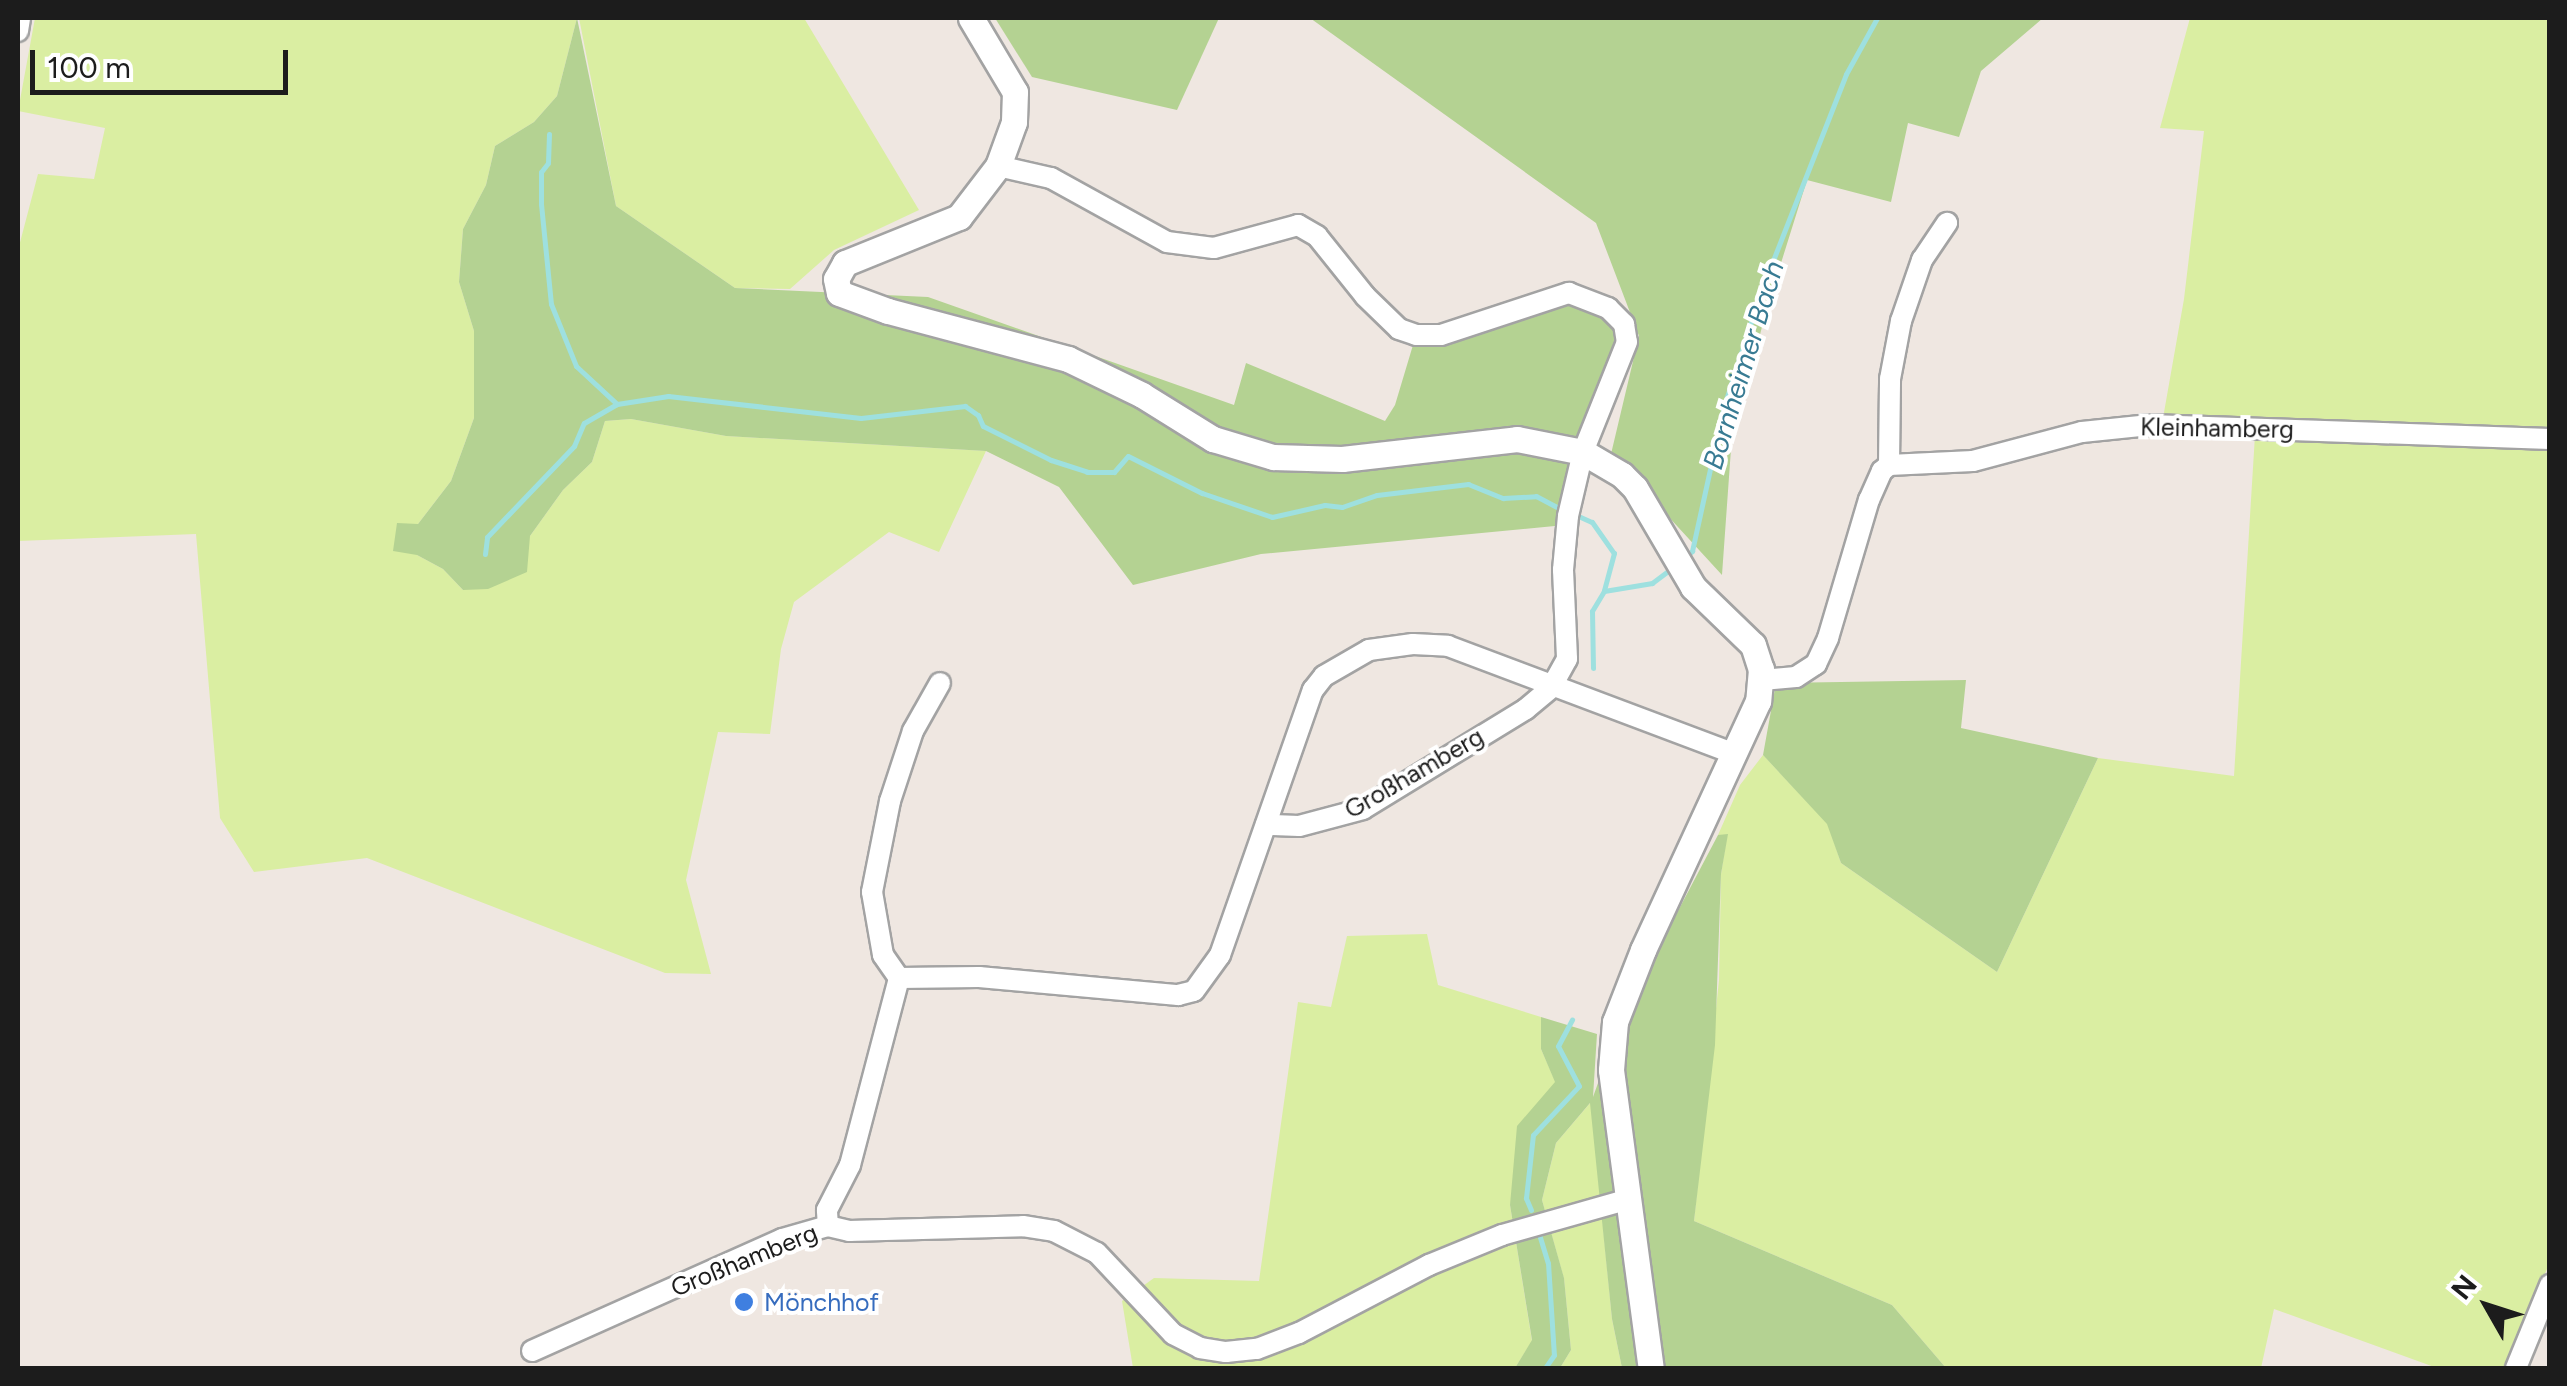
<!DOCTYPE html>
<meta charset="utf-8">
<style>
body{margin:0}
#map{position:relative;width:2567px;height:1386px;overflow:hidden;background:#efe7e1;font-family:Figtree,sans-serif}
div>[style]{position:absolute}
.grass>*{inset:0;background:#daeea2}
.forest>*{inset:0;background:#b4d292}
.stream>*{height:5px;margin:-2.5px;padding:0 2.5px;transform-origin:2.5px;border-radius:2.5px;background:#9ee0df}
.roads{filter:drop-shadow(2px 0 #a3a3a3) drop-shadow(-2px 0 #a3a3a3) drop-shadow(0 2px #a3a3a3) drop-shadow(0 -2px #a3a3a3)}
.minor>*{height:20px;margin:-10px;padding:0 10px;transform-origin:10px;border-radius:10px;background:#fff}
.tertiary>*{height:25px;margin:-12.5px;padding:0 12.5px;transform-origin:12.5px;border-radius:12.5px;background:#fff}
.dots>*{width:28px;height:28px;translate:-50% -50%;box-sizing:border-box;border:5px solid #fff;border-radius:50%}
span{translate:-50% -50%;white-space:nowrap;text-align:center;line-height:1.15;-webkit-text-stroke:8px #fff;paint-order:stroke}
.street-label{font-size:25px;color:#1c1c1c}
.shop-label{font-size:25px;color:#366cbe}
.left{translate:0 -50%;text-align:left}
.water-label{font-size:28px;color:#387b93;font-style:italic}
.frame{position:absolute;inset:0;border:20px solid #1c1c1c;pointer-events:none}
.north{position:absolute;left:2437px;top:1256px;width:100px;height:100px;-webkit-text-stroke:8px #fff;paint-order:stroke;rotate:309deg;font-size:28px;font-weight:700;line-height:40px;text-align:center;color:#1c1c1c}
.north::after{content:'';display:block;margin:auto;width:35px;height:45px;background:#1c1c1c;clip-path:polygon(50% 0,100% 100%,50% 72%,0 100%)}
.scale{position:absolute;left:30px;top:50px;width:258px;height:45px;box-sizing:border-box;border:5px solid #1c1c1c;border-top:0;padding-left:12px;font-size:30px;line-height:35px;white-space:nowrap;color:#1c1c1c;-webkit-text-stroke:8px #fff;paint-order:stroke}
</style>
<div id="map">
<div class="grass">
<div style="clip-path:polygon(35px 18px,577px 18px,557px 96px,534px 122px,495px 146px,486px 185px,463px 229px,459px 282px,474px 331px,474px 418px,451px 481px,418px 524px,417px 555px,443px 569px,463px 590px,530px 536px,563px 490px,592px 462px,605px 421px,631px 419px,726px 436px,986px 451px,939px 552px,889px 532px,794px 602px,781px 649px,770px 734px,718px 732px,686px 880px,711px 974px,665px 973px,367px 858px,254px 872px,220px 818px,196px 534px,18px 541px,18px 250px,38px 174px,94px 179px,105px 128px,18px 111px)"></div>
<div style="clip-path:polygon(579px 18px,804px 18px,919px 210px,834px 250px,790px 289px,735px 288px,616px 206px)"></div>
<div style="clip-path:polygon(2190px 18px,2549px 18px,2549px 434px,2163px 418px,2184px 299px,2204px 131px,2160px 128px)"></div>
<div style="clip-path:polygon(2255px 435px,2549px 447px,2550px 1262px,2504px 1368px,2437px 1368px,2274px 1309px,2261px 1368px,1946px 1368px,1892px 1305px,1694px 1221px,1719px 980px,1721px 874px,1727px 835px,1718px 835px,1740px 785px,1763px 755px,1828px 824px,1841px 863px,1997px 972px,2098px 758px,2234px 776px)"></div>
<div style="clip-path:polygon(1427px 934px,1438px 985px,1541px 1017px,1541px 1049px,1556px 1083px,1510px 1205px,1532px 1341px,1515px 1368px,1133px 1368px,1122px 1301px,1154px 1278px,1259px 1281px,1298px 1002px,1331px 1007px,1347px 936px)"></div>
<div style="clip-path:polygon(1591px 1102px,1612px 1319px,1622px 1368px,1560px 1368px,1571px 1350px,1564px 1279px,1542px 1200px,1556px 1143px)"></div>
</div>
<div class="forest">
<div style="clip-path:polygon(577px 18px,616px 206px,735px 288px,928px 297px,1234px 405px,1246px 363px,1385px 421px,1395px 405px,1416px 335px,1458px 341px,1575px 301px,1607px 311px,1619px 342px,1565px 525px,1261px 554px,1133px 585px,1059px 487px,986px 451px,726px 436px,631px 419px,605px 421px,592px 462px,563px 490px,530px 536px,527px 572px,488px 589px,463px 590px,443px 569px,417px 555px,393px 551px,397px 523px,418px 524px,451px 481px,474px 418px,474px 331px,459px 282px,463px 229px,486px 185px,495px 146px,534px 122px,557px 96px)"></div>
<div style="clip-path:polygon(995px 18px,1219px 18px,1177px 110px,1032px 77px)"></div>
<div style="clip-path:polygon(1310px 18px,2043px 18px,1981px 71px,1959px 137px,1908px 123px,1891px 202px,1807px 180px,1766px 311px,1731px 449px,1722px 575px,1611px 454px,1639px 336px,1596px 223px)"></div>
<div style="clip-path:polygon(1966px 680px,1961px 728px,2098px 758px,1997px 972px,1841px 863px,1827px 824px,1763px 755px,1776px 683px)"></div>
<div style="clip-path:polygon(1728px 834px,1721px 874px,1715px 1045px,1694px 1221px,1892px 1305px,1946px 1368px,1622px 1368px,1612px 1319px,1590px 1103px,1556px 1143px,1542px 1200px,1564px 1278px,1571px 1350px,1560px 1368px,1515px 1368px,1532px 1340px,1510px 1205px,1517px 1126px,1555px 1082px,1541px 1049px,1541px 1017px,1597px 1034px,1593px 1097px,1621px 1019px,1718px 835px)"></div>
</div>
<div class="stream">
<div style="left:549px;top:134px;width:29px;rotate:92deg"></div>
<div style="left:548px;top:163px;width:11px;rotate:128deg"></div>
<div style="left:541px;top:172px;width:32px;rotate:90deg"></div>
<div style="left:541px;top:204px;width:100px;rotate:84.3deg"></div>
<div style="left:551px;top:304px;width:67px;rotate:68deg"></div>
<div style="left:576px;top:366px;width:56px;rotate:42.8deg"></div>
<div style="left:617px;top:404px;width:52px;rotate:-8.9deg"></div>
<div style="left:668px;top:396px;width:194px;rotate:6.5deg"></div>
<div style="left:861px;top:418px;width:105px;rotate:-6.6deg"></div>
<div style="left:965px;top:406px;width:16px;rotate:35deg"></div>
<div style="left:978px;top:415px;width:12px;rotate:66deg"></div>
<div style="left:983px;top:426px;width:76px;rotate:26.6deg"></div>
<div style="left:1051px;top:460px;width:38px;rotate:18deg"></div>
<div style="left:1087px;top:472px;width:27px"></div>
<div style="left:1114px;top:472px;width:21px;rotate:-49deg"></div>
<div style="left:1128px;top:456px;width:83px;rotate:26.6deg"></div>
<div style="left:1202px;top:493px;width:74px;rotate:18.9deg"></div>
<div style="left:1272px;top:517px;width:54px;rotate:-12.8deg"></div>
<div style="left:1325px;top:505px;width:17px;rotate:7deg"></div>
<div style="left:1342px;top:507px;width:37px;rotate:-19deg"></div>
<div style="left:1377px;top:495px;width:92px;rotate:-6.9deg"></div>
<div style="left:1468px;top:484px;width:38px;rotate:22deg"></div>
<div style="left:1503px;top:498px;width:33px;rotate:-3deg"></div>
<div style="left:1536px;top:496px;width:24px;rotate:28deg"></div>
<div style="left:1576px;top:515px;width:17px;rotate:24deg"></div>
<div style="left:1592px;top:522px;width:38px;rotate:55deg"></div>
<div style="left:1614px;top:553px;width:39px;rotate:105deg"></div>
<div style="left:485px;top:554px;width:17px;rotate:-83deg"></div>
<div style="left:487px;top:537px;width:126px;rotate:-46.3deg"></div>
<div style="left:574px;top:446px;width:25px;rotate:-67deg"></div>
<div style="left:584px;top:423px;width:38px;rotate:-30deg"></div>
<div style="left:1684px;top:558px;width:11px;rotate:-41deg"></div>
<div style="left:1692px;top:551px;width:148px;rotate:-77.6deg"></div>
<div style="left:1724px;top:406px;width:121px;rotate:-72.2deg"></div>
<div style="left:1761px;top:291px;width:233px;rotate:-68.6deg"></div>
<div style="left:1846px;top:74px;width:64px;rotate:-61deg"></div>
<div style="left:1593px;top:668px;width:57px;rotate:-91deg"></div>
<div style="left:1592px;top:611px;width:23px;rotate:-59deg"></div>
<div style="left:1604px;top:591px;width:49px;rotate:-9.5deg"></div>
<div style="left:1652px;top:583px;width:25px;rotate:-37deg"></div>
<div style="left:1531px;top:1210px;width:13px;rotate:-113deg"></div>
<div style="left:1526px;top:1198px;width:63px;rotate:-83.7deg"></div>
<div style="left:1533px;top:1135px;width:67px;rotate:-46.8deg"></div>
<div style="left:1579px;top:1086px;width:45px;rotate:-117.7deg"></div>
<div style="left:1558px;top:1046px;width:30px;rotate:-62deg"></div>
<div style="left:1539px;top:1234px;width:30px;rotate:73deg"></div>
<div style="left:1548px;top:1263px;width:92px;rotate:86.3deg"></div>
<div style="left:1554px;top:1355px;width:16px;rotate:125deg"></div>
</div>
<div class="roads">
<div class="minor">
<div style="left:18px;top:31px;width:13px;rotate:-81deg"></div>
<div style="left:998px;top:166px;width:54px;rotate:12.8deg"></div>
<div style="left:1051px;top:178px;width:132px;rotate:28.9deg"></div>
<div style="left:1167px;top:242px;width:47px;rotate:7.3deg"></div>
<div style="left:1214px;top:248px;width:87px;rotate:-15.3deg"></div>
<div style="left:1298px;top:225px;width:22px;rotate:30deg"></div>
<div style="left:1317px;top:236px;width:77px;rotate:51.3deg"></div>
<div style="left:1365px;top:296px;width:47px;rotate:44.1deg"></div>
<div style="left:1399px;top:329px;width:18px;rotate:19deg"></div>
<div style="left:1416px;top:335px;width:25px"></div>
<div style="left:1441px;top:335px;width:135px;rotate:-18.2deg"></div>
<div style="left:1569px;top:293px;width:42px;rotate:21deg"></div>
<div style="left:1608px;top:308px;width:23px;rotate:45deg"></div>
<div style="left:1624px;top:324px;width:18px;rotate:81deg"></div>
<div style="left:1627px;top:342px;width:118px;rotate:111.8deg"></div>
<div style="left:1583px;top:452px;width:66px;rotate:103.2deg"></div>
<div style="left:1568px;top:516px;width:54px;rotate:95.3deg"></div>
<div style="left:1563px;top:570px;width:89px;rotate:87.4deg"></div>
<div style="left:1567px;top:659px;width:33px;rotate:119deg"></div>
<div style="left:1551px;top:688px;width:33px;rotate:140deg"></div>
<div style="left:1526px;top:709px;width:191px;rotate:148.5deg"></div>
<div style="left:1363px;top:809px;width:66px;rotate:165.1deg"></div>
<div style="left:1299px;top:826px;width:33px;rotate:-178deg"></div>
<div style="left:1889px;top:465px;width:86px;rotate:-89.3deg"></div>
<div style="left:1890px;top:379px;width:59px;rotate:-79.3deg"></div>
<div style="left:1901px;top:321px;width:65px;rotate:-71deg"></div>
<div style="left:1922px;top:260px;width:45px;rotate:-56deg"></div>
<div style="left:1762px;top:680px;width:34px;rotate:-5deg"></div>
<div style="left:1796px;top:677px;width:24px;rotate:-33deg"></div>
<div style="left:1816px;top:664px;width:29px;rotate:-65deg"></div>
<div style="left:1828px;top:638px;width:144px;rotate:-73.5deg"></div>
<div style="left:1869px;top:500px;width:32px;rotate:-66deg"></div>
<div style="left:1882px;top:471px;width:9px;rotate:-41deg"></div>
<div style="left:1889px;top:465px;width:84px;rotate:-2.7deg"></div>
<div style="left:1973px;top:461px;width:113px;rotate:-14.9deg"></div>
<div style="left:2082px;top:432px;width:68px;rotate:-5.9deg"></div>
<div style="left:2150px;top:425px;width:400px;rotate:2deg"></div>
<div style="left:899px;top:978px;width:80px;rotate:-0.7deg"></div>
<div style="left:979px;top:977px;width:200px;rotate:5.2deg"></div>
<div style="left:1178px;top:995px;width:16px;rotate:-14deg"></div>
<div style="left:1194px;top:991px;width:44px;rotate:-54.2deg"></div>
<div style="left:1220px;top:955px;width:281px;rotate:-70.7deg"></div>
<div style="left:1313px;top:690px;width:18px;rotate:-52deg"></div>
<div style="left:1324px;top:676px;width:52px;rotate:-30deg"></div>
<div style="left:1369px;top:650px;width:44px;rotate:-7.8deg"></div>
<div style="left:1413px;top:644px;width:35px;rotate:3deg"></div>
<div style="left:1448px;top:646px;width:307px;rotate:20.6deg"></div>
<div style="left:828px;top:1226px;width:22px;rotate:13deg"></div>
<div style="left:849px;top:1231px;width:174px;rotate:-1.6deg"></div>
<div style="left:1023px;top:1226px;width:31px;rotate:9deg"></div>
<div style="left:1054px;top:1231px;width:48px;rotate:27.1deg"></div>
<div style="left:1097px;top:1253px;width:111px;rotate:46.8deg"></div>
<div style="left:1173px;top:1334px;width:30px;rotate:27deg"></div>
<div style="left:1200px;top:1348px;width:26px;rotate:9deg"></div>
<div style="left:1226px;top:1352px;width:31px;rotate:-6deg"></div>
<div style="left:1257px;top:1349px;width:45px;rotate:-20.9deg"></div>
<div style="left:1299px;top:1333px;width:147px;rotate:-27.6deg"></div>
<div style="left:1429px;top:1265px;width:79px;rotate:-22.3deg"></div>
<div style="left:1502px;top:1235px;width:129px;rotate:-15.8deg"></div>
<div style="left:532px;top:1351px;width:274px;rotate:-24.1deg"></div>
<div style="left:782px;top:1239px;width:48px;rotate:-15.8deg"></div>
<div style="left:828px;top:1226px;width:16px;rotate:-94deg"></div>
<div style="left:827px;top:1210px;width:51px;rotate:-62.9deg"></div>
<div style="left:850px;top:1165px;width:193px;rotate:-75.3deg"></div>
<div style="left:899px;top:978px;width:28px;rotate:-125deg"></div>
<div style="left:883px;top:955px;width:64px;rotate:-99.9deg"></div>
<div style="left:872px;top:892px;width:93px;rotate:-78.8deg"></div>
<div style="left:890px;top:801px;width:74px;rotate:-71.8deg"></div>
<div style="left:913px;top:731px;width:55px;rotate:-60.6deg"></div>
<div style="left:2516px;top:1368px;width:90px;rotate:-67.7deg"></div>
</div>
<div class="tertiary">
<div style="left:971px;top:18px;width:86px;rotate:59.3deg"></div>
<div style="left:1015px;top:92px;width:30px;rotate:92deg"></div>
<div style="left:1014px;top:122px;width:47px;rotate:110deg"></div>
<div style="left:998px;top:166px;width:64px;rotate:127.4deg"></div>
<div style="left:959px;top:217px;width:123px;rotate:158deg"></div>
<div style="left:845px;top:263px;width:18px;rotate:119deg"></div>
<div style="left:836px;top:279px;width:14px;rotate:78deg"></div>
<div style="left:839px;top:293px;width:52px;rotate:20.2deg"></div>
<div style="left:888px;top:311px;width:186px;rotate:14.9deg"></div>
<div style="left:1068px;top:359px;width:82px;rotate:25.9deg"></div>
<div style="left:1142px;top:395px;width:84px;rotate:31.8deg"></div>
<div style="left:1213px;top:439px;width:63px;rotate:16.7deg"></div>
<div style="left:1273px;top:457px;width:69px;rotate:1.7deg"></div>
<div style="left:1342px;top:459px;width:176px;rotate:-6.5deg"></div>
<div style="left:1517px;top:439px;width:67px;rotate:11.1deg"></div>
<div style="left:1583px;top:452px;width:45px;rotate:30.5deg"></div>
<div style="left:1622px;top:475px;width:18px;rotate:45deg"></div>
<div style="left:1635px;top:488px;width:115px;rotate:59.6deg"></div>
<div style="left:1693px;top:587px;width:83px;rotate:44deg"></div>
<div style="left:1753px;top:645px;width:25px;rotate:72deg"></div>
<div style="left:1761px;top:669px;width:32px;rotate:95deg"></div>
<div style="left:1758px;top:701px;width:274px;rotate:114.8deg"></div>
<div style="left:1643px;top:950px;width:77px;rotate:111.3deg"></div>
<div style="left:1615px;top:1022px;width:48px;rotate:94.8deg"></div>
<div style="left:1611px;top:1070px;width:301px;rotate:82.4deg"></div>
</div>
</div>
<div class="dots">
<div style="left:744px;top:1302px;background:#3f7fe0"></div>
</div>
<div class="street-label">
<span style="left:2217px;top:428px;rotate:1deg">Kleinhamberg</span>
<span style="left:1414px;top:773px;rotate:-30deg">Großhamberg</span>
<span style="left:744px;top:1260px;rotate:-22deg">Großhamberg</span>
</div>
<div class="shop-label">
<span class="left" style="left:764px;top:1302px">Mönchhof</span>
</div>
<div class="water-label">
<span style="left:1743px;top:365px;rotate:-73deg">Bornheimer Bach</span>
</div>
<div class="frame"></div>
<div class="north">N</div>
<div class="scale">100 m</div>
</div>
